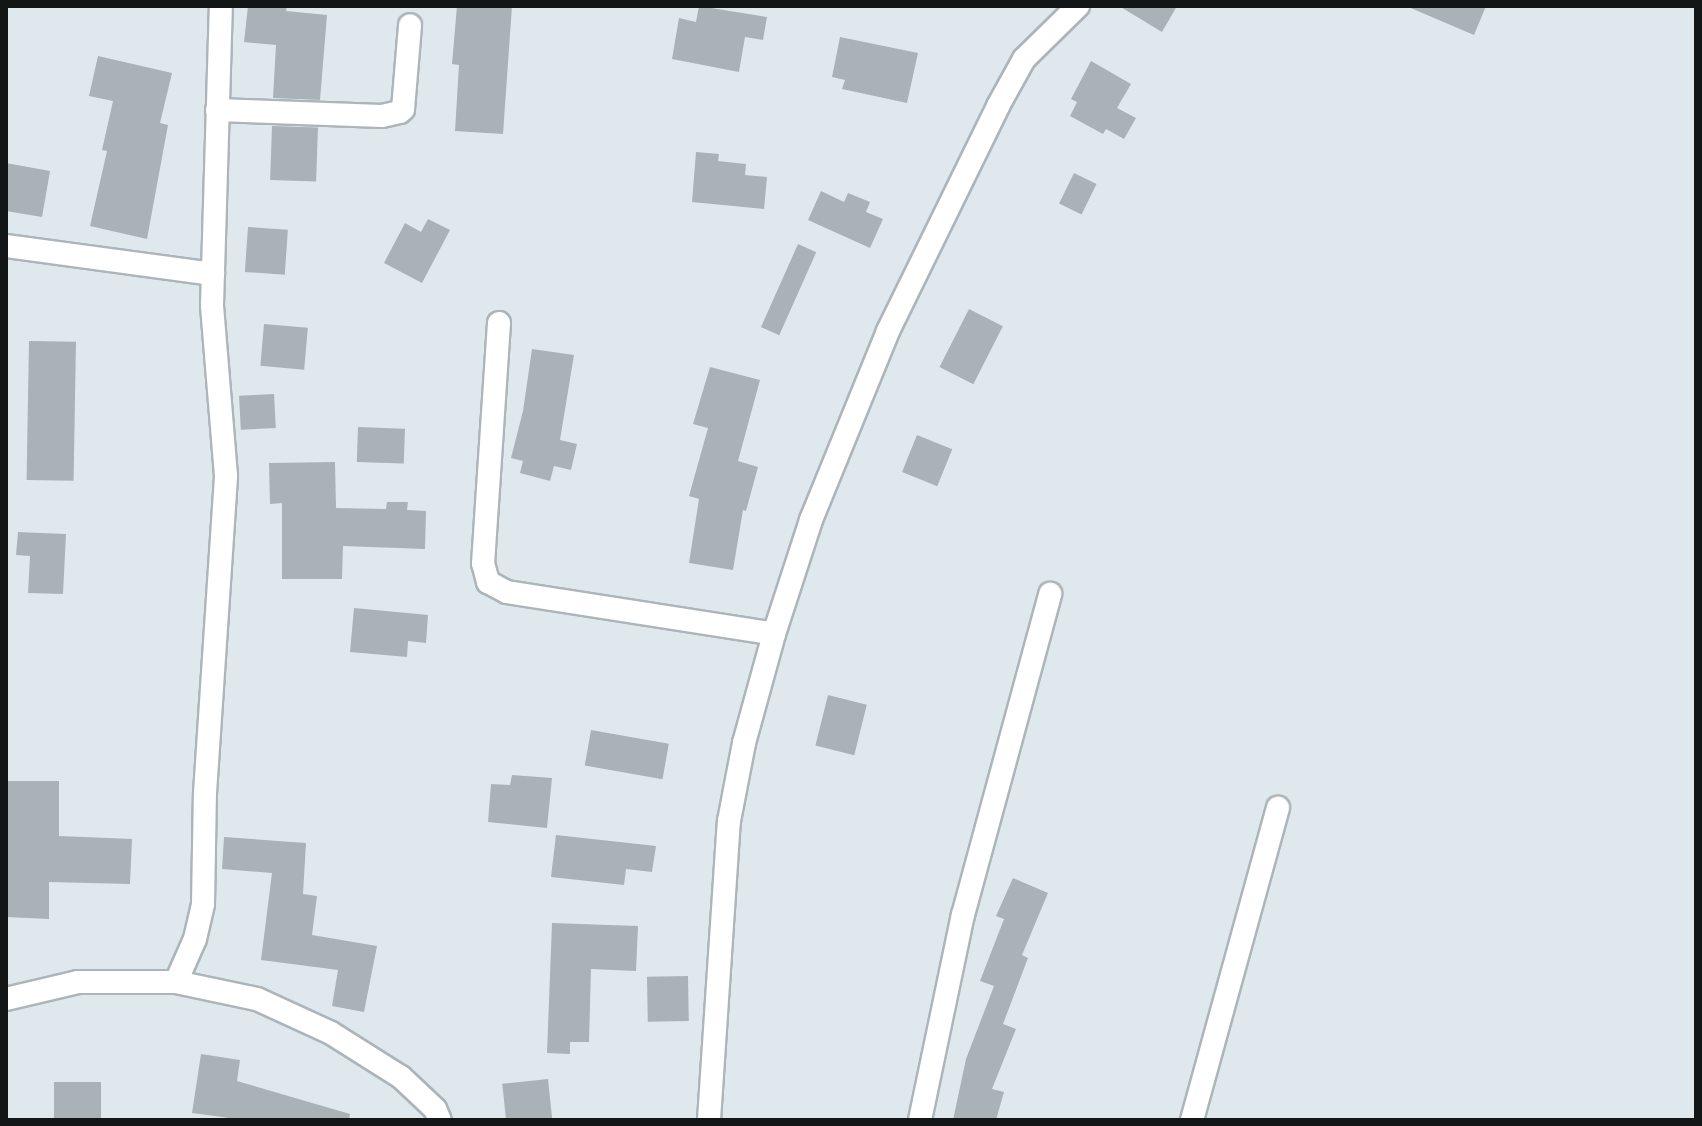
<!DOCTYPE html>
<style>
body{margin:0}
#map{position:relative;width:1702px;height:1126px;overflow:hidden;background:#dfe9ed;font-family:"Varela Round",sans-serif}
div>[style]{position:absolute}
.building>*{inset:0;background:#a9b2b6;transform-origin:0 0}
.roads{filter:drop-shadow(2px 0 #acb5b9) drop-shadow(-2px 0 #acb5b9) drop-shadow(0 2px #acb5b9) drop-shadow(0 -2px #acb5b9)}
.street>*{height:22px;margin:-11px;padding:0 11px;transform-origin:11px;border-radius:11px;background:#fff}
span{translate:-50% -50%;white-space:nowrap;text-align:center;line-height:1.15;-webkit-text-stroke:6px #fff;paint-order:stroke}
.frame{position:absolute;inset:0;border:8px solid #121617;pointer-events:none}
</style>
<div id="map">
<div class="building">
<div style="clip-path:polygon(248px 6px,287px 6px,286px 11px,327px 15px,320px 100px,273px 98px,276px 45px,244px 42px)"></div>
<div style="clip-path:polygon(457px 6px,512px 6px,503px 134px,455px 131px,459px 65px,452px 64px)"></div>
<div style="clip-path:polygon(699px 6px,767px 17px,763px 40px,745px 37px,739px 72px,672px 59px,679px 18px,696px 22px)"></div>
<div style="clip-path:polygon(1119px 6px,1177px 6px,1162px 32px)"></div>
<div style="clip-path:polygon(1406px 6px,1486px 6px,1474px 35px)"></div>
<div style="clip-path:polygon(840px 37px,918px 53px,907px 103px,842px 89px,845px 80px,832px 77px)"></div>
<div style="clip-path:polygon(98px 56px,172px 73px,160px 123px,168px 125px,147px 239px,90px 226px,107px 151px,102px 150px,113px 101px,89px 96px)"></div>
<div style="clip-path:polygon(1091px 61px,1131px 84px,1117px 108px,1136px 118px,1124px 139px,1106px 129px,1103px 134px,1070px 116px,1077px 102px,1071px 99px)"></div>
<div style="left:272px;top:126px;width:46px;height:54px;rotate:2deg"></div>
<div style="clip-path:polygon(696px 152px,719px 154px,718px 161px,746px 164px,745px 175px,767px 177px,764px 209px,692px 202px)"></div>
<div style="clip-path:polygon(6px 163px,50px 171px,42px 217px,6px 211px)"></div>
<div style="left:1074px;top:173px;width:25px;height:34px;rotate:26deg"></div>
<div style="clip-path:polygon(821px 191px,844px 202px,848px 193px,870px 202px,866px 212px,883px 219px,870px 248px,808px 220px)"></div>
<div style="clip-path:polygon(428px 219px,450px 230px,422px 283px,384px 263px,405px 223px,421px 232px)"></div>
<div style="left:248px;top:227px;width:40px;height:45px;rotate:4deg"></div>
<div style="left:798px;top:244px;width:20px;height:91px;rotate:24deg"></div>
<div style="left:969px;top:309px;width:38px;height:65px;rotate:27deg"></div>
<div style="left:264px;top:324px;width:44px;height:42px;rotate:5deg"></div>
<div style="left:29px;top:341px;width:47px;height:139px;rotate:1deg"></div>
<div style="clip-path:polygon(532px 349px,574px 355px,560px 440px,577px 444px,571px 470px,554px 466px,550px 481px,520px 473px,523px 461px,511px 458px,523px 411px)"></div>
<div style="clip-path:polygon(710px 367px,760px 380px,738px 461px,758px 467px,746px 511px,743px 510px,733px 570px,689px 563px,699px 499px,689px 496px,708px 428px,693px 424px)"></div>
<div style="left:274px;top:394px;width:34px;height:35px;rotate:87deg"></div>
<div style="left:358px;top:427px;width:47px;height:35px;rotate:2deg"></div>
<div style="left:917px;top:435px;width:38px;height:40px;rotate:22deg"></div>
<div style="clip-path:polygon(335px 462px,336px 508px,386px 509px,387px 502px,408px 502px,407px 510px,426px 511px,425px 549px,343px 546px,342px 579px,282px 579px,282px 503px,270px 504px,269px 463px)"></div>
<div style="clip-path:polygon(18px 532px,66px 534px,63px 594px,28px 593px,30px 556px,16px 555px)"></div>
<div style="clip-path:polygon(354px 608px,428px 615px,426px 643px,408px 641px,407px 657px,350px 652px)"></div>
<div style="left:828px;top:695px;width:40px;height:52px;rotate:14deg"></div>
<div style="left:591px;top:730px;width:79px;height:36px;rotate:10deg"></div>
<div style="clip-path:polygon(512px 775px,552px 778px,547px 828px,488px 822px,491px 784px,510px 785px)"></div>
<div style="clip-path:polygon(6px 781px,59px 781px,59px 836px,132px 839px,130px 884px,49px 882px,49px 919px,6px 917px)"></div>
<div style="clip-path:polygon(556px 835px,656px 846px,652px 872px,626px 869px,624px 885px,551px 877px)"></div>
<div style="clip-path:polygon(224px 837px,306px 843px,303px 894px,317px 896px,312px 935px,377px 946px,364px 1012px,332px 1006px,338px 970px,261px 960px,272px 873px,222px 869px)"></div>
<div style="clip-path:polygon(1013px 878px,1048px 893px,1022px 955px,1028px 958px,1003px 1024px,1016px 1029px,992px 1089px,1004px 1092px,996px 1120px,953px 1120px,966px 1059px,994px 986px,980px 981px,1004px 919px,996px 916px)"></div>
<div style="clip-path:polygon(552px 923px,638px 926px,636px 971px,591px 969px,589px 1042px,570px 1042px,570px 1054px,547px 1053px)"></div>
<div style="left:688px;top:976px;width:45px;height:41px;rotate:89deg"></div>
<div style="clip-path:polygon(201px 1054px,240px 1060px,237px 1081px,350px 1114px,349px 1120px,244px 1120px,192px 1113px)"></div>
<div style="left:548px;top:1079px;width:41px;height:46px;rotate:84deg"></div>
<div style="left:54px;top:1082px;width:47px;height:38px"></div>
</div>
<div class="roads">
<div class="street">
<div style="left:217px;top:110px;width:165px;rotate:2.1deg"></div>
<div style="left:382px;top:116px;width:18px;rotate:-13deg"></div>
<div style="left:400px;top:112px;width:4px;rotate:-45deg"></div>
<div style="left:403px;top:109px;width:84px;rotate:-85.2deg"></div>
<div style="left:6px;top:246px;width:209px;rotate:7.7deg"></div>
<div style="left:499px;top:323px;width:241px;rotate:93.8deg"></div>
<div style="left:483px;top:563px;width:20px;rotate:75deg"></div>
<div style="left:488px;top:582px;width:21px;rotate:28deg"></div>
<div style="left:507px;top:592px;width:270px;rotate:8.9deg"></div>
<div style="left:176px;top:982px;width:47px;rotate:-66.2deg"></div>
<div style="left:195px;top:939px;width:36px;rotate:-77deg"></div>
<div style="left:203px;top:904px;width:111px;rotate:-89deg"></div>
<div style="left:205px;top:793px;width:318px;rotate:-86.2deg"></div>
<div style="left:226px;top:476px;width:172px;rotate:-94.7deg"></div>
<div style="left:212px;top:305px;width:299px;rotate:-88.3deg"></div>
<div style="left:6px;top:999px;width:74px;rotate:-13.3deg"></div>
<div style="left:78px;top:982px;width:98px"></div>
<div style="left:176px;top:982px;width:83px;rotate:11.9deg"></div>
<div style="left:257px;top:999px;width:81px;rotate:24.7deg"></div>
<div style="left:331px;top:1033px;width:83px;rotate:32.2deg"></div>
<div style="left:401px;top:1077px;width:47px;rotate:43.3deg"></div>
<div style="left:435px;top:1109px;width:12px;rotate:66deg"></div>
<div style="left:709px;top:1120px;width:300px;rotate:-86.2deg"></div>
<div style="left:729px;top:821px;width:79px;rotate:-79.1deg"></div>
<div style="left:744px;top:743px;width:113px;rotate:-74.6deg"></div>
<div style="left:774px;top:634px;width:120px;rotate:-72deg"></div>
<div style="left:811px;top:520px;width:204px;rotate:-67.8deg"></div>
<div style="left:888px;top:331px;width:250px;rotate:-63.9deg"></div>
<div style="left:998px;top:106px;width:54px;rotate:-61deg"></div>
<div style="left:1024px;top:59px;width:76px;rotate:-44.5deg"></div>
<div style="left:920px;top:1120px;width:209px;rotate:-78.2deg"></div>
<div style="left:963px;top:915px;width:333px;rotate:-74.8deg"></div>
<div style="left:1192px;top:1120px;width:324px;rotate:-74.6deg"></div>
</div>
</div>
<div class="frame"></div>
</div>
